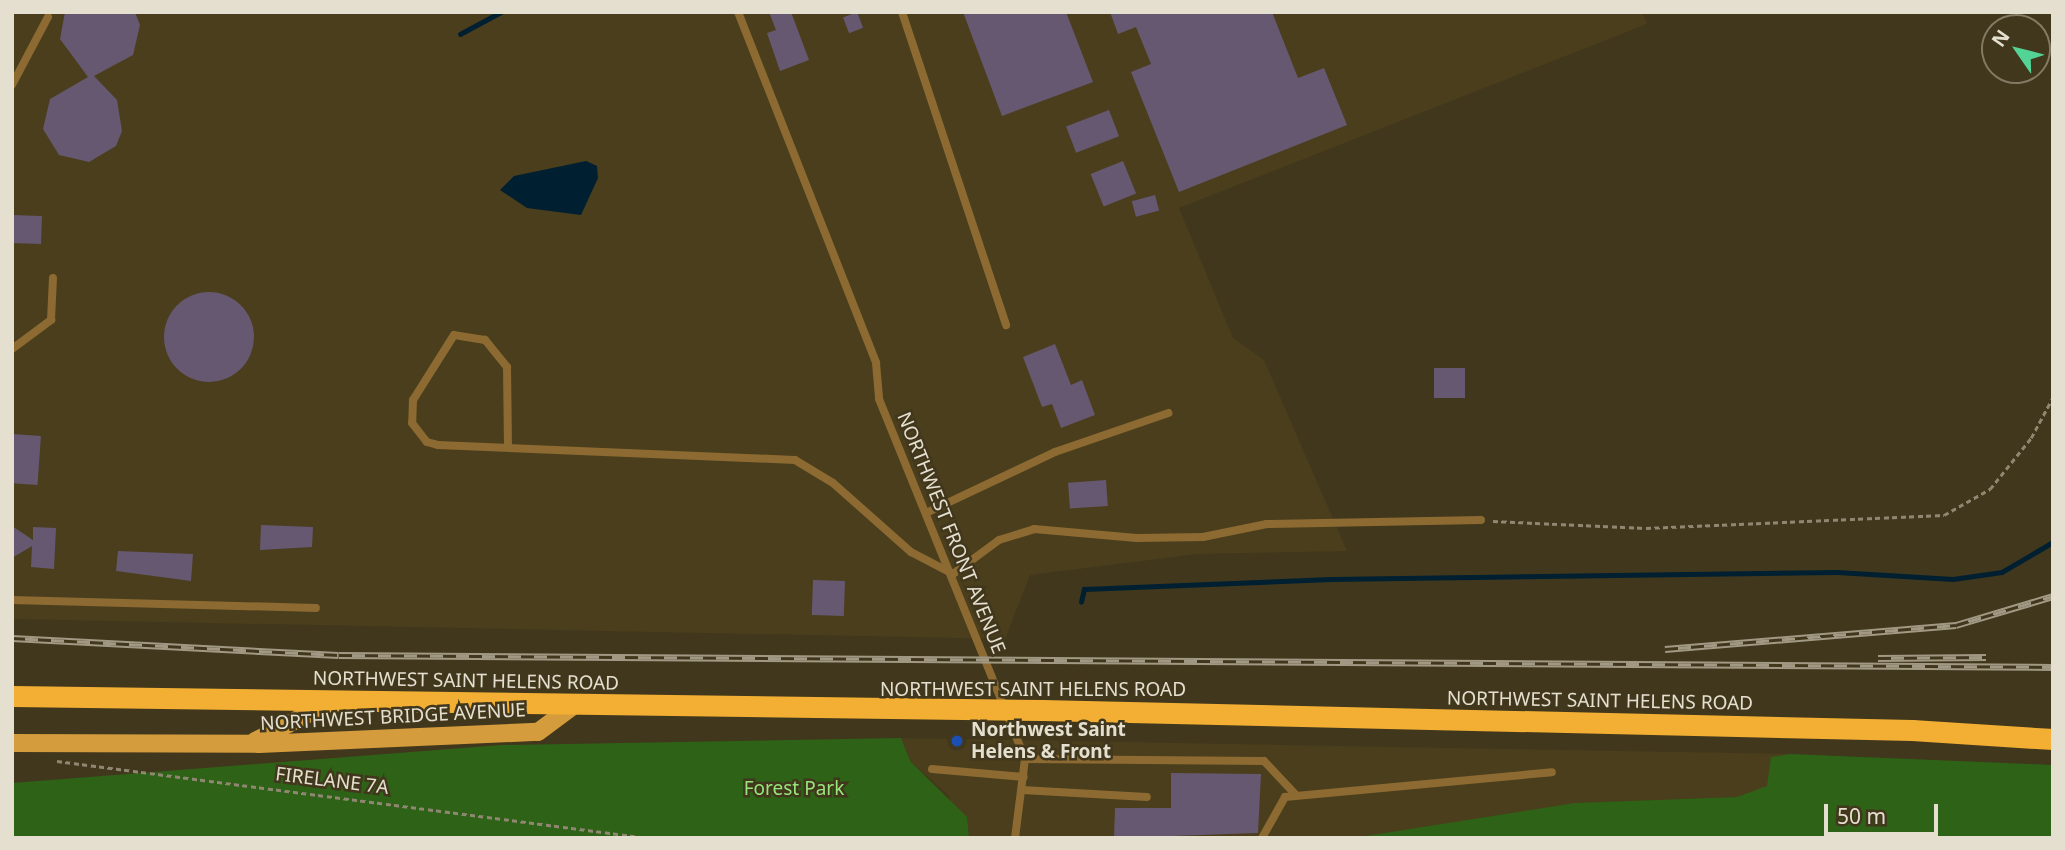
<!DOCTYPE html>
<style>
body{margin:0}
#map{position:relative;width:2065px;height:850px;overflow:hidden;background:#41371c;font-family:"Noto Sans",sans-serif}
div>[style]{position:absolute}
.built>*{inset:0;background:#4a3e1c}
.green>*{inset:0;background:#2e6217}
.water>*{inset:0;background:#002031}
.stream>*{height:4.5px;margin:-2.25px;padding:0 2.25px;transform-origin:2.25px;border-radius:2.25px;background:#002031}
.building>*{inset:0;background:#665871;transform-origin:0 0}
.round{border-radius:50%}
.path>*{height:2.5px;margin-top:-1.25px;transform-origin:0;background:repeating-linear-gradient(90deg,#8f8771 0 5px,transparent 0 8.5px)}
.lane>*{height:8px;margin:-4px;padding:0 4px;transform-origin:4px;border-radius:4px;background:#8c6a32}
.primary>*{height:18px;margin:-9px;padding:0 9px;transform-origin:9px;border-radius:9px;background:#d49c3c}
.highway>*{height:21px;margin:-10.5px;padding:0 10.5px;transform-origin:10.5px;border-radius:10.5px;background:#f2af33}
.rail>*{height:7px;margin-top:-3.5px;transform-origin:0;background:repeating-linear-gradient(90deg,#41371c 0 13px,#a19984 0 26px);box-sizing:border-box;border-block:2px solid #a19984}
.dots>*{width:19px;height:19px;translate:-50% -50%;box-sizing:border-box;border:4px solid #41371c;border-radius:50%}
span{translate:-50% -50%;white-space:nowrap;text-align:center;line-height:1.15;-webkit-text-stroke:5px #41371c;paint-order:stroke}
.street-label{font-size:19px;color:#e5dfcf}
.poi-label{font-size:19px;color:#e5dfcf;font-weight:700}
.left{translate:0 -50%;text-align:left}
.park-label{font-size:19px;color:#97e57b}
.frame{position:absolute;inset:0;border:14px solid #e5dfcf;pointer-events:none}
.north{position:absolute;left:1981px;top:14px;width:70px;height:70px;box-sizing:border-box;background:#41371c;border:2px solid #837a64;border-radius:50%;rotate:305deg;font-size:19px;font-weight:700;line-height:28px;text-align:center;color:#e5dfcf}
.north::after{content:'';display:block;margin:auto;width:24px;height:32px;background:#53d396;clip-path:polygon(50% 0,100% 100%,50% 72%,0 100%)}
.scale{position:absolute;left:1824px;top:804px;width:114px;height:32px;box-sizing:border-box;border:4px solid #e5dfcf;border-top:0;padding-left:9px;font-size:21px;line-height:24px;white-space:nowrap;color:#e5dfcf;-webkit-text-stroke:5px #41371c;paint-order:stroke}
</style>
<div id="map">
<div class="built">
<div style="clip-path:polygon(12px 12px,1642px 12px,1647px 24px,1179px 208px,1233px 338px,1264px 360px,1347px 551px,1198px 554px,1030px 575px,1005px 639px,12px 619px)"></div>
<div style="clip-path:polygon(901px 738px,1791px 754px,1785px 780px,1737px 797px,1618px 802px,1482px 838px,963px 838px,948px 795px,910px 761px)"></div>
</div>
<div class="green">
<div style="clip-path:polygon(901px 738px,910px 761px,967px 817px,969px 838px,12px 838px,12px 783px,501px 745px)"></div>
<div style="clip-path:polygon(1791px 754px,2053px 765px,2053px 838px,1353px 838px,1575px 803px,1737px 797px,1767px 786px,1771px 757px)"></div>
</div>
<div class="water">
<div style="clip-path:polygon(586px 161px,597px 166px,598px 178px,581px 215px,527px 208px,500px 190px,514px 176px)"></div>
</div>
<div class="stream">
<div style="left:460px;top:34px;width:47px;rotate:-28.2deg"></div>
<div style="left:1081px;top:602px;width:13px;rotate:-77deg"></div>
<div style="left:1084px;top:589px;width:247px;rotate:-2.3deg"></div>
<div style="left:1331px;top:579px;width:506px;rotate:-0.79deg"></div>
<div style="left:1837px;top:572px;width:116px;rotate:3.5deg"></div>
<div style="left:1953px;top:579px;width:49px;rotate:-8.1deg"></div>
<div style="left:2002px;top:572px;width:59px;rotate:-30.5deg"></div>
</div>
<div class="building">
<div style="clip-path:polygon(65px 12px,135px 12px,140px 25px,133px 55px,94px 76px,117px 100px,122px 131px,116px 146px,89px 162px,59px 155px,43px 129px,50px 99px,88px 77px,60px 39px)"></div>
<div style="clip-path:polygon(769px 12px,791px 12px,809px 60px,780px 71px,767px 33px,776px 30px)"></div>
<div style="left:857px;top:12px;width:17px;height:15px;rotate:69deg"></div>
<div style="clip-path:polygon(963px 12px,1066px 12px,1093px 82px,1002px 116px)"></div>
<div style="clip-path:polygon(1110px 12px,1272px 12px,1298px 78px,1324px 68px,1347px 125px,1179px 192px,1131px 72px,1151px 64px,1136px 27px,1118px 34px)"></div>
<div style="left:1109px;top:110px;width:28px;height:46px;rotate:69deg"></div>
<div style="left:1123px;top:161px;width:35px;height:35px;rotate:68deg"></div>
<div style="left:1155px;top:195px;width:16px;height:24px;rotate:75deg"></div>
<div style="left:12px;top:215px;width:30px;height:28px;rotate:2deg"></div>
<div class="round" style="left:164px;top:292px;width:90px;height:90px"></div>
<div style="clip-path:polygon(1055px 344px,1071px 385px,1082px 380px,1095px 415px,1061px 428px,1052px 404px,1042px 407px,1023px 357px)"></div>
<div style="left:1434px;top:368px;width:31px;height:30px"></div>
<div style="left:12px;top:434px;width:29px;height:49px;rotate:4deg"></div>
<div style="left:1106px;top:480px;width:26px;height:38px;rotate:86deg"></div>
<div style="clip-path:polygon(261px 525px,313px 527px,312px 547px,260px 550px)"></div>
<div style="clip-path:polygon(12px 526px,33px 540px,33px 527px,56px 528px,54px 569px,31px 567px,32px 546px,12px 558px)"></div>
<div style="clip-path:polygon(118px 551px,193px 554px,191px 581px,116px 571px)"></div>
<div style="left:813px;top:580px;width:32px;height:35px;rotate:2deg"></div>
<div style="clip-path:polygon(1171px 773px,1261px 774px,1258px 833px,1114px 838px,1115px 808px,1171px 808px)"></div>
</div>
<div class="path">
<div style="left:1493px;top:521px;width:153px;rotate:2.6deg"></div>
<div style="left:1646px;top:528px;width:298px;rotate:-2.5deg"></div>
<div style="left:1944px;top:515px;width:53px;rotate:-29.5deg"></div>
<div style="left:1990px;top:489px;width:65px;rotate:-51.2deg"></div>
<div style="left:2031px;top:438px;width:47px;rotate:-61.8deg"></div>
<div style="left:57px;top:761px;width:596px;rotate:7.42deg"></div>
</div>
<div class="lane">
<div style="left:738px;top:12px;width:377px;rotate:68.5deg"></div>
<div style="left:876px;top:363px;width:36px;rotate:85deg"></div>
<div style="left:879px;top:399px;width:388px;rotate:67.9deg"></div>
<div style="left:1025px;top:759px;width:239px;rotate:0.5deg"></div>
<div style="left:1264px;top:761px;width:47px;rotate:46.7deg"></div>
<div style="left:902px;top:12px;width:330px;rotate:71.6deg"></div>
<div style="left:12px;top:85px;width:77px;rotate:-62.1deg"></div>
<div style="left:12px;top:349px;width:49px;rotate:-36.6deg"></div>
<div style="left:51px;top:320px;width:42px;rotate:-87.3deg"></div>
<div style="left:508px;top:447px;width:80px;rotate:-90.7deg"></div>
<div style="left:507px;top:367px;width:35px;rotate:-129deg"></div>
<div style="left:485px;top:340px;width:31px;rotate:-171deg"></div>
<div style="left:454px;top:335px;width:77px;rotate:122.2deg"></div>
<div style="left:413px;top:400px;width:23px;rotate:92deg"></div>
<div style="left:412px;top:423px;width:24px;rotate:52deg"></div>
<div style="left:427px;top:442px;width:11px;rotate:15deg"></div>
<div style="left:438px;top:445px;width:357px;rotate:2.4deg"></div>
<div style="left:795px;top:460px;width:44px;rotate:31.2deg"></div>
<div style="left:833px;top:483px;width:104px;rotate:41.5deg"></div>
<div style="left:911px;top:552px;width:47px;rotate:27.6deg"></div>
<div style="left:953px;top:574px;width:57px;rotate:-36.5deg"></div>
<div style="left:999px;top:540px;width:37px;rotate:-17deg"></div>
<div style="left:1034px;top:529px;width:103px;rotate:5deg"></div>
<div style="left:1137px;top:538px;width:66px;rotate:-0.9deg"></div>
<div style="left:1203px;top:537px;width:65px;rotate:-11.5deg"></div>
<div style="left:1267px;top:524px;width:214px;rotate:-1.1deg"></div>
<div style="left:926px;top:513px;width:143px;rotate:-25.3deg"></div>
<div style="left:1055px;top:452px;width:120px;rotate:-19deg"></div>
<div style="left:12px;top:600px;width:304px;rotate:1.5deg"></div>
<div style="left:932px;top:769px;width:92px;rotate:5deg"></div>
<div style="left:1022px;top:790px;width:125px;rotate:3.2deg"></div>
<div style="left:1015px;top:838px;width:80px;rotate:-82.8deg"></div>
<div style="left:1262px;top:838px;width:47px;rotate:-60.7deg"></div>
<div style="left:1285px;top:797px;width:268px;rotate:-5.3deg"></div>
</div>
<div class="primary">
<div style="left:255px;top:741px;width:88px;rotate:-27.1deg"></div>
<div style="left:12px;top:743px;width:247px;rotate:0.2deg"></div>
<div style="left:259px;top:744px;width:279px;rotate:-2.5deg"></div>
<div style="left:538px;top:732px;width:44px;rotate:-36.6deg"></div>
</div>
<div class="highway">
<div style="left:12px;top:696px;width:1030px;rotate:0.78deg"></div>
<div style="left:1042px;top:710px;width:870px;rotate:1.32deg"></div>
<div style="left:1912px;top:730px;width:141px;rotate:3.7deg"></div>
</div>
<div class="rail">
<div style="left:12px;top:638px;width:327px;rotate:3deg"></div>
<div style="left:339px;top:655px;width:1714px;rotate:0.4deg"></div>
<div style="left:1665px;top:649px;width:292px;rotate:-4.7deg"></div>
<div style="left:1956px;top:625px;width:101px;rotate:-16.6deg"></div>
<div style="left:1878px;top:658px;width:108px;rotate:-0.5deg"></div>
</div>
<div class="dots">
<div style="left:957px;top:741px;background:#1a4fb4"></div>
</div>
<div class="street-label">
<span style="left:951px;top:533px;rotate:68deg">NORTHWEST FRONT AVENUE</span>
<span style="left:466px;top:681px;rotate:1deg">NORTHWEST SAINT HELENS ROAD</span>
<span style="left:1033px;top:690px">NORTHWEST SAINT HELENS ROAD</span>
<span style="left:1600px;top:701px;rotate:1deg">NORTHWEST SAINT HELENS ROAD</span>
<span style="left:393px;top:717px;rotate:-3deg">NORTHWEST BRIDGE AVENUE</span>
<span style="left:332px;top:781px;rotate:7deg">FIRELANE 7A</span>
</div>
<div class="poi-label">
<span class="left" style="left:971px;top:741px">Northwest Saint<br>Helens &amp; Front</span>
</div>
<div class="park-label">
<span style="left:794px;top:789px">Forest Park</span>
</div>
<div class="frame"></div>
<div class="north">N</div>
<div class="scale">50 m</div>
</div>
